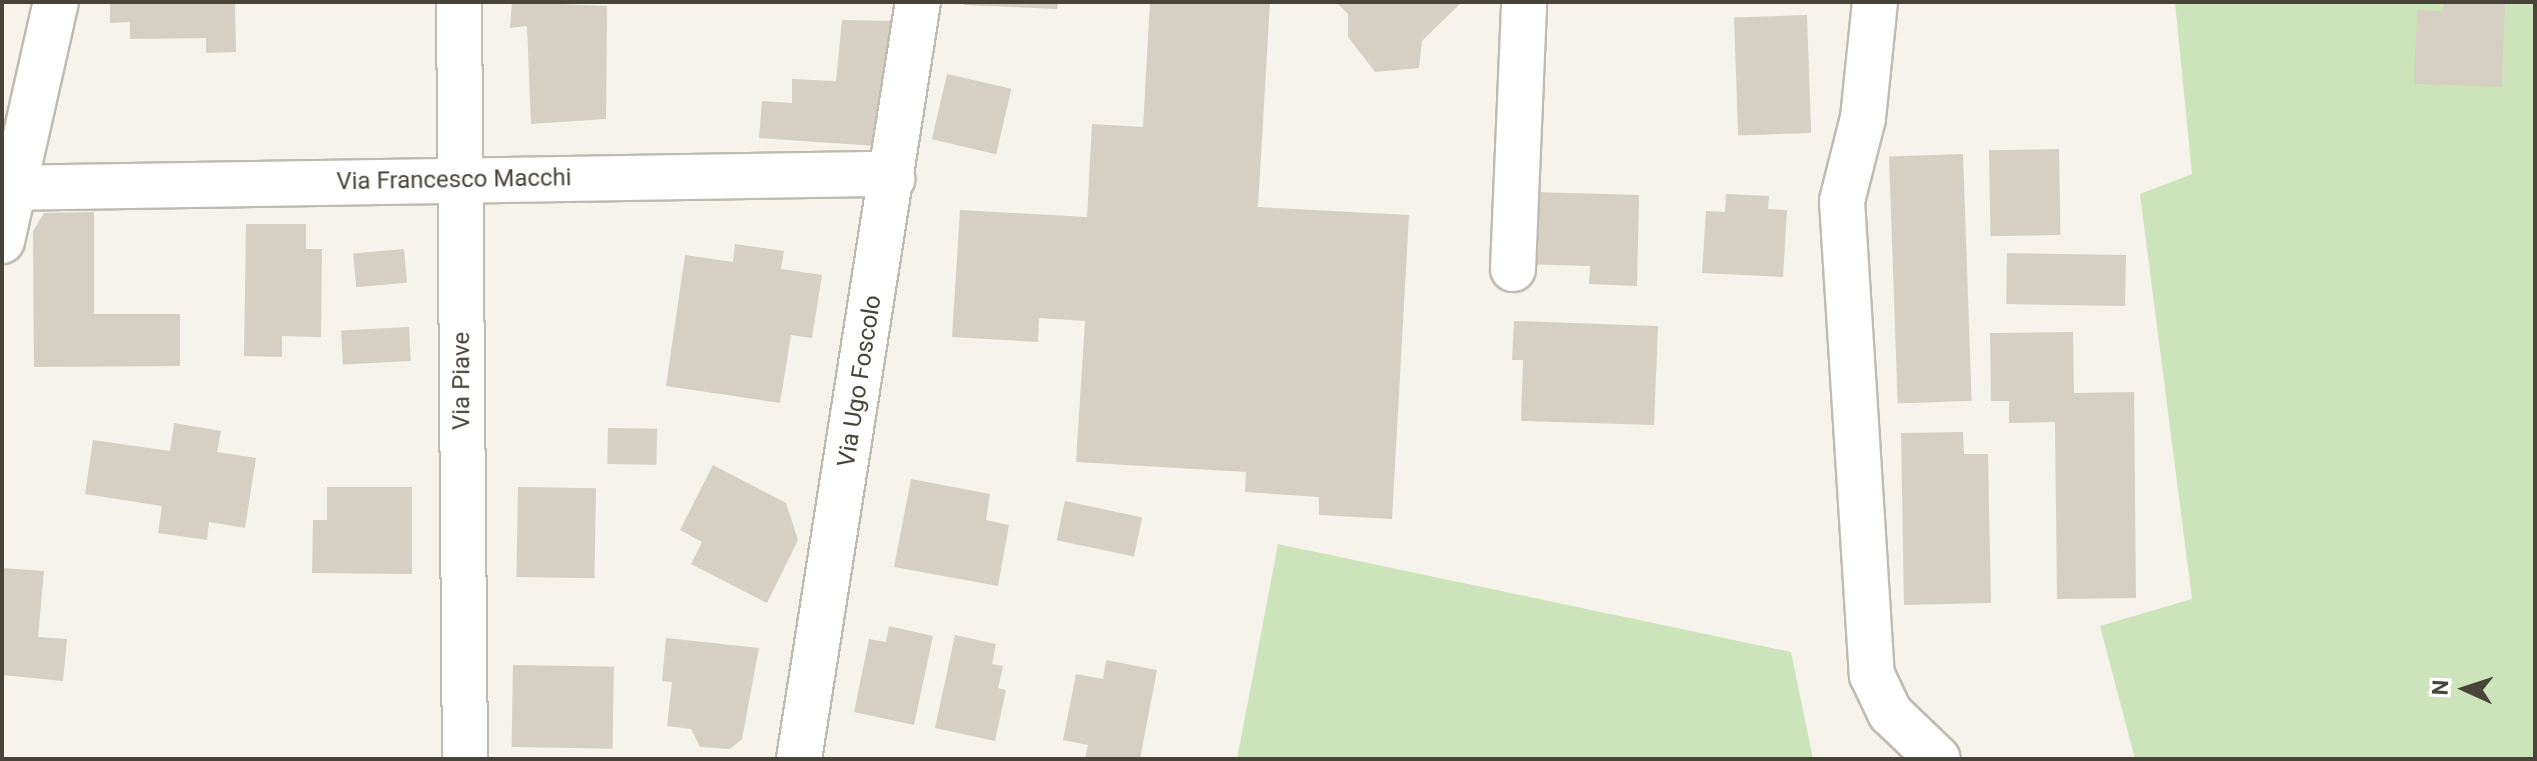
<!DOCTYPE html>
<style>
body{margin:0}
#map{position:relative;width:2537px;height:761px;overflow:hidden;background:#f5f3ec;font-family:Roboto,sans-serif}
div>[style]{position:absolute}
.green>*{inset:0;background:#cde4ba}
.building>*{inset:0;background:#d5d0c3;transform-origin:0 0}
.roads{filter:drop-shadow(2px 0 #bfbbb0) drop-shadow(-2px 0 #bfbbb0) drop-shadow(0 2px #bfbbb0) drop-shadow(0 -2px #bfbbb0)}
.minor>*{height:44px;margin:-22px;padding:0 22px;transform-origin:22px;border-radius:22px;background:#fff}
span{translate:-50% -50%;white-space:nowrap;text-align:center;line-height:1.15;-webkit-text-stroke:7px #fff;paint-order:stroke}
.street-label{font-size:24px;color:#48443a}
.frame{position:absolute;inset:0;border:4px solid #48443a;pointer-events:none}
.north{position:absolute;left:2425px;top:649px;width:80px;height:80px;-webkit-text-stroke:6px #fff;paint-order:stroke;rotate:273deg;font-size:22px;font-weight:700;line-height:32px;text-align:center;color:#48443a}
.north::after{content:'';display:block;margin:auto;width:28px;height:36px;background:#48443a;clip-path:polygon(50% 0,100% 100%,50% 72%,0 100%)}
</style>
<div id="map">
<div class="green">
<div style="clip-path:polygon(2175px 2px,2535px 2px,2535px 759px,2135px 759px,2100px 626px,2192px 599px,2140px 194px,2192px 174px)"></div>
<div style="clip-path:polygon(1278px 544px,1791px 652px,1813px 759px,1237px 759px)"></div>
</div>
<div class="building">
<div style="clip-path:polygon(110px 2px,235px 2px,236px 52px,206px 53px,206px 38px,130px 39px,130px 22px,110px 23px)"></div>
<div style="clip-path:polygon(512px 2px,607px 6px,606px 119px,531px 124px,527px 26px,510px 28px)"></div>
<div style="clip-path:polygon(964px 2px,1058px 2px,1057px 9px,964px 5px)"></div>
<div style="clip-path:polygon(1150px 2px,1270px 2px,1258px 207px,1409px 215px,1392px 519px,1319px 515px,1319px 497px,1245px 492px,1246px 472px,1076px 462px,1085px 321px,1039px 318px,1038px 342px,952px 337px,960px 210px,1087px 217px,1092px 124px,1143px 127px)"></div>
<div style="clip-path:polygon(1336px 2px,1462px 2px,1422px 41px,1419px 68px,1375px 72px,1348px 37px,1348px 14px)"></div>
<div style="clip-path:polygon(2444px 2px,2505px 2px,2502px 87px,2414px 84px,2417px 10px,2443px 11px)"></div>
<div style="left:1807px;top:15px;width:118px;height:73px;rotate:88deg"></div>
<div style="clip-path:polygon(842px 20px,896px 21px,875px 146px,759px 138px,762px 101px,792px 103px,792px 79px,836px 81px)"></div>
<div style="left:947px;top:74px;width:66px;height:67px;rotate:13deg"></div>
<div style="left:2059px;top:149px;width:86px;height:70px;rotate:89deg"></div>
<div style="left:1963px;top:154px;width:247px;height:74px;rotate:88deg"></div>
<div style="clip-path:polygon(1535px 192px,1639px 195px,1637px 286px,1589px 284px,1590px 266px,1523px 264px)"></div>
<div style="clip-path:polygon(1726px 194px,1769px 196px,1768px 209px,1787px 210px,1783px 277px,1702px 273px,1706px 211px,1725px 212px)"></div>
<div style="clip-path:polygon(94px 212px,94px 314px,180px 314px,180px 366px,34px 367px,33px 231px,44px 213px)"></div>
<div style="clip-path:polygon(246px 224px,306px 224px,306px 249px,322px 249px,321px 337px,282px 336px,282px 357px,244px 356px)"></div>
<div style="clip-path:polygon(735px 244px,784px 251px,781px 269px,822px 275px,812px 338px,791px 335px,780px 403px,666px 386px,685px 255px,733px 262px)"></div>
<div style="left:404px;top:249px;width:34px;height:51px;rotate:85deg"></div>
<div style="left:2007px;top:253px;width:119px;height:51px;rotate:1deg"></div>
<div style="clip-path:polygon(1514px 321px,1658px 326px,1654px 425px,1521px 421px,1523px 360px,1512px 360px)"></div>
<div style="left:409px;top:327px;width:34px;height:68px;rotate:87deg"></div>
<div style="clip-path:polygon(2073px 332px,2074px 393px,2134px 392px,2136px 598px,2057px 599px,2055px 422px,2009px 423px,2009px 401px,1991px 401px,1990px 333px)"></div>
<div style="clip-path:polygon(174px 423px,221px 431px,217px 452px,256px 458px,245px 528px,209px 522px,207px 540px,158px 533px,162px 506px,85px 494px,93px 440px,170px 451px)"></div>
<div style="left:608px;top:428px;width:49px;height:36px;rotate:1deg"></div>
<div style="clip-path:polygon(1963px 432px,1964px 454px,1988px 454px,1991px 603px,1904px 605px,1901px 433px)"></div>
<div style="clip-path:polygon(713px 465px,786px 503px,798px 540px,767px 603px,691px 564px,702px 542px,680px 530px)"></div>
<div style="clip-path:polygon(911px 479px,990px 494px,986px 520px,1009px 525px,998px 586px,894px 567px)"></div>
<div style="clip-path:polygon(327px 487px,412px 487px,412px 574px,312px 573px,313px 520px,327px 520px)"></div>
<div style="left:518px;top:487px;width:78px;height:90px;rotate:1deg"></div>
<div style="left:1065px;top:501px;width:79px;height:40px;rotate:12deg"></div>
<div style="clip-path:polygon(2px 568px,44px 571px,38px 637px,67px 639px,63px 681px,2px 675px)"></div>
<div style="clip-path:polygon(889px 626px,933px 636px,914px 725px,854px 712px,869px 639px,886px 642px)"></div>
<div style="clip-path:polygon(955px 635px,996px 644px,992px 664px,1003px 666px,998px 688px,1006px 690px,995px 741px,935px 728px)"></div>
<div style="clip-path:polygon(666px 638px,759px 648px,742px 739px,730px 749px,700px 747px,691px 729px,667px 726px,672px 682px,662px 681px)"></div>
<div style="clip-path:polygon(1106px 660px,1157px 670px,1140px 759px,1085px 759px,1088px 745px,1063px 740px,1076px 674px,1103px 679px)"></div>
<div style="left:513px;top:665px;width:101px;height:82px;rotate:1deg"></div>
</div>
<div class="roads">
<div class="minor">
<div style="left:459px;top:2px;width:757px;rotate:89.55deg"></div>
<div style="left:1875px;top:2px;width:117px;rotate:95.9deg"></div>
<div style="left:1863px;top:118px;width:86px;rotate:104.2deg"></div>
<div style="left:1842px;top:201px;width:475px;rotate:86.4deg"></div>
<div style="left:1872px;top:675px;width:42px;rotate:64.7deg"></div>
<div style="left:1890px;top:713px;width:66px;rotate:43.8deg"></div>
<div style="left:2px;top:188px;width:869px;rotate:-0.92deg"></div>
<div style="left:871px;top:174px;width:22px;rotate:13deg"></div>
<div style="left:2px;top:241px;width:245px;rotate:-77.3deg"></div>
<div style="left:1513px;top:269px;width:267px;rotate:-87.6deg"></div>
<div style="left:799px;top:759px;width:766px;rotate:-81.07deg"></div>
</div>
</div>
<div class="street-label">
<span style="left:454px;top:180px;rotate:-1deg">Via Francesco Macchi</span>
<span style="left:462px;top:381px;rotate:-90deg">Via Piave</span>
<span style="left:860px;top:381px;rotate:-81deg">Via Ugo Foscolo</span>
</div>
<div class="frame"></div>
<div class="north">N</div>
</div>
